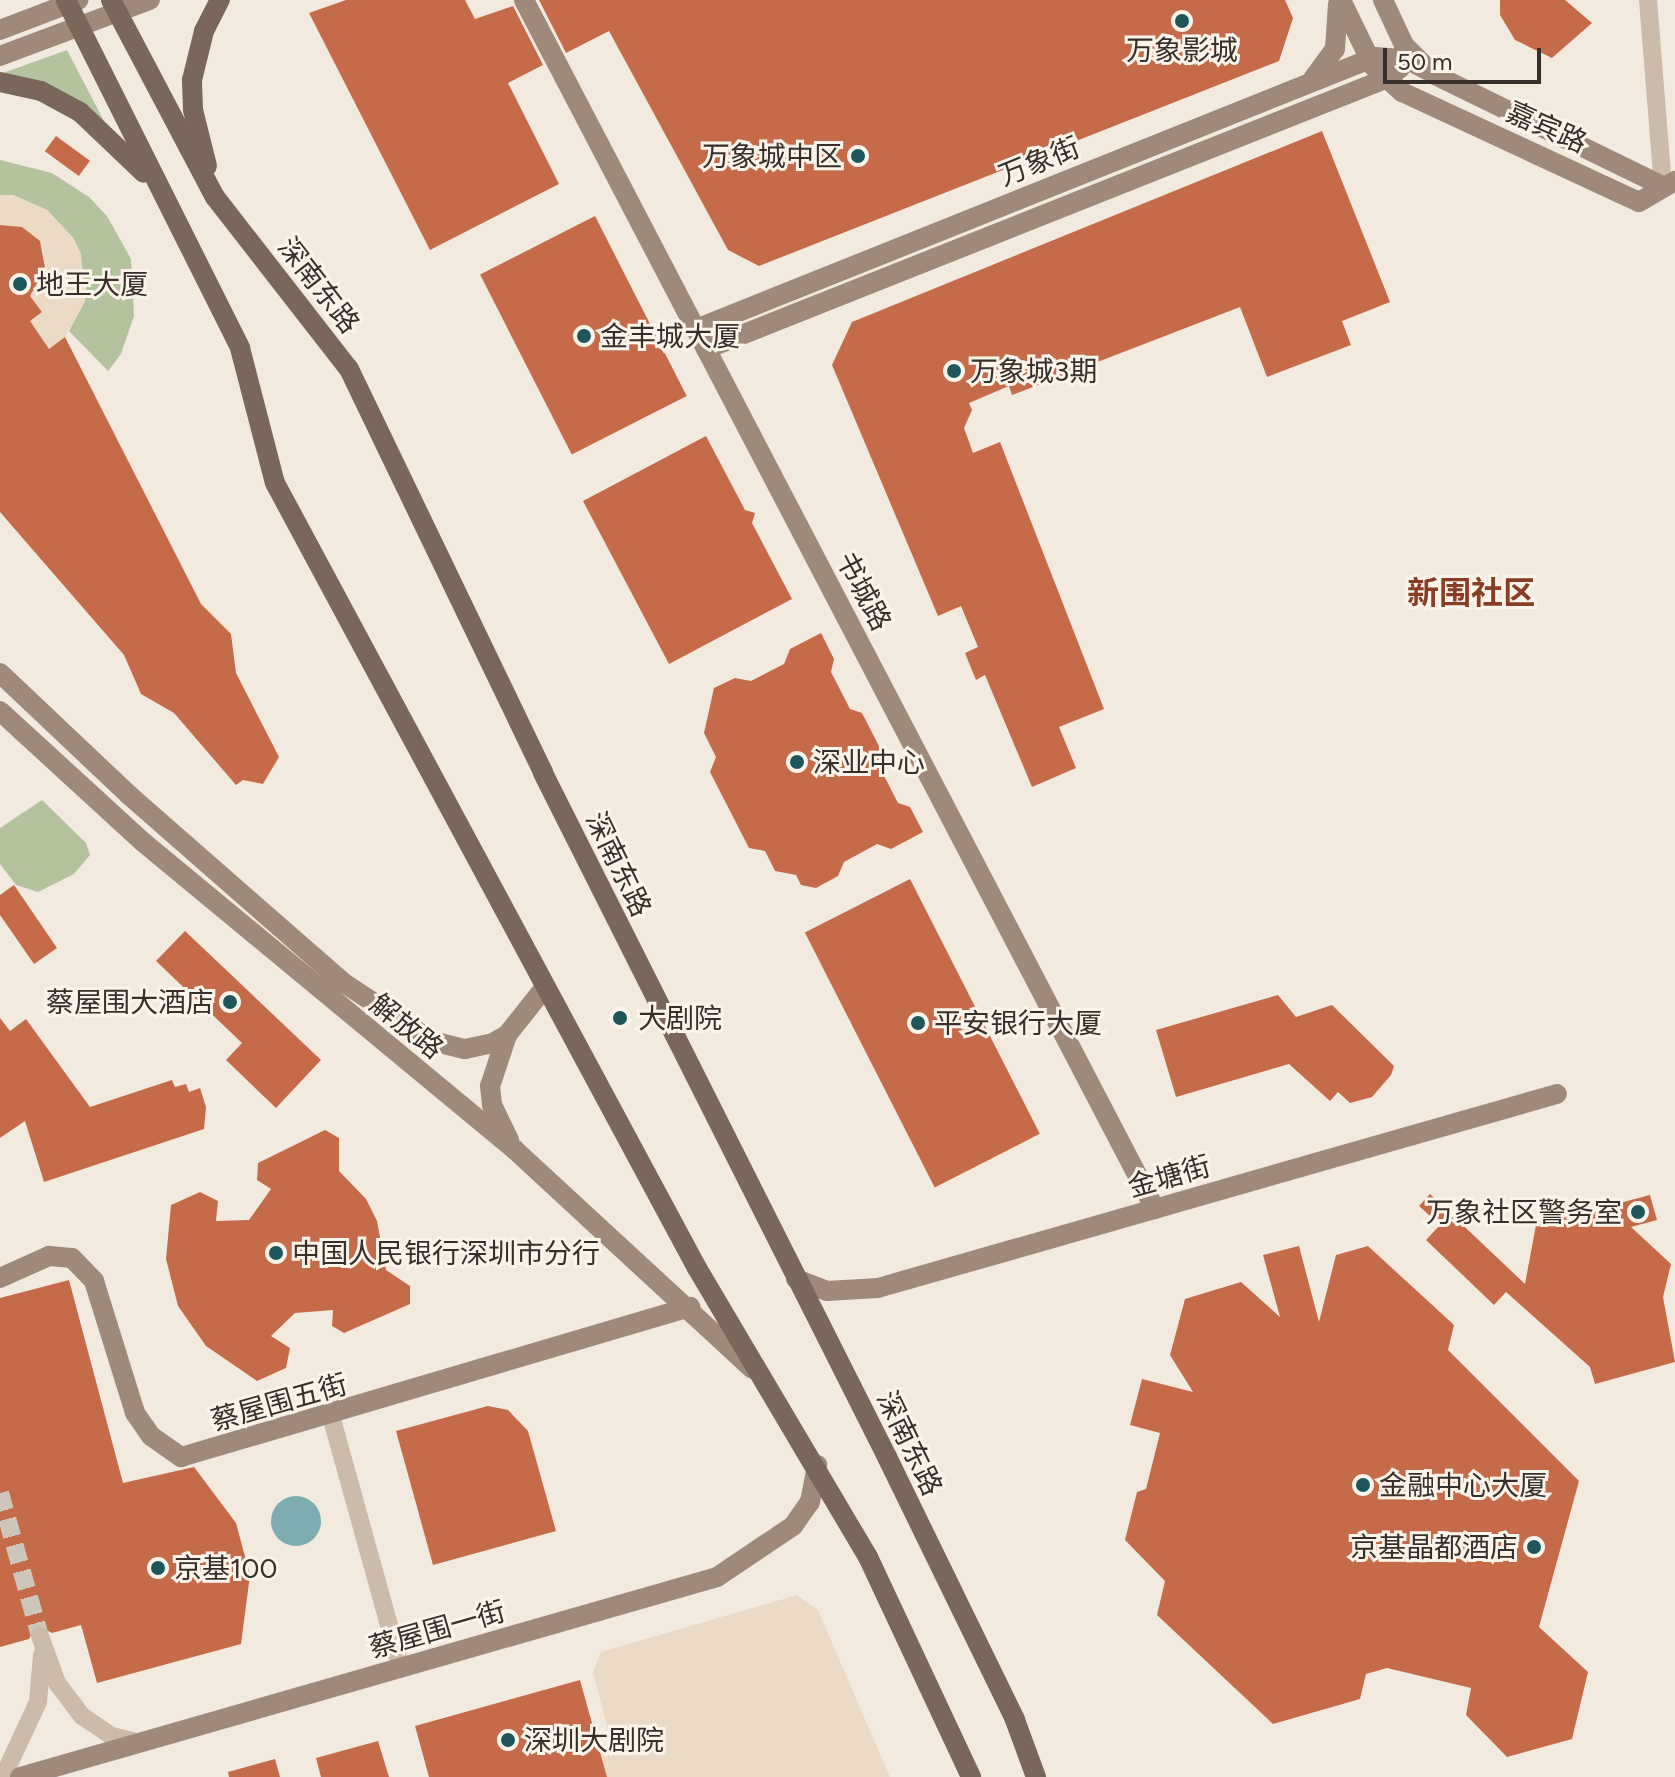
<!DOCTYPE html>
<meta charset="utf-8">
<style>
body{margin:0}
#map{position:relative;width:1675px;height:1777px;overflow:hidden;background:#f3eadf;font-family:Figtree,"Noto Sans SC",sans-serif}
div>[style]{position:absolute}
.green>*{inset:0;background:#b5c29e}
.plaza>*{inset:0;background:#ebdbc6}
.water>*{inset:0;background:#7dadb0}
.round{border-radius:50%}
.building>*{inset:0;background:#c66b4a;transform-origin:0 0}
.street-tunnel>*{height:18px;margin-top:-9px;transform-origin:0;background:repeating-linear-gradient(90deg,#cec5bb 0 18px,transparent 0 27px)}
.street>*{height:18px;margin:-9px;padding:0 9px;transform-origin:9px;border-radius:9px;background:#ccbaaa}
.secondary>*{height:20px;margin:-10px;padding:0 10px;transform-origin:10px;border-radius:10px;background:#9f897b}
.primary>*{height:20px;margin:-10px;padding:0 10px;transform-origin:10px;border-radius:10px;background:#7b665b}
.dots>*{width:22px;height:22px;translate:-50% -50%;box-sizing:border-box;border:4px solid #faf4eb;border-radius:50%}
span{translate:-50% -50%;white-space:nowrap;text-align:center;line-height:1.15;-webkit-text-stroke:6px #faf4eb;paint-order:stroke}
.poi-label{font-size:28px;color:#392f2a}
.right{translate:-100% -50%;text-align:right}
.left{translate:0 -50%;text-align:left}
.street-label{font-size:28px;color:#392f2a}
.quarter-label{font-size:32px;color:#893d22;font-weight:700}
.scale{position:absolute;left:1383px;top:48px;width:158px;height:36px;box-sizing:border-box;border:4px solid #392f2a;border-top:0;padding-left:10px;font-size:24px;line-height:28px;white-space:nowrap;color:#392f2a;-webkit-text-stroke:6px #faf4eb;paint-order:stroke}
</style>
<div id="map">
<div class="green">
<div style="clip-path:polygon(67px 50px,107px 127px,3px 73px)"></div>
<div style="clip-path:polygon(0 160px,52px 173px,89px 197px,107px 216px,131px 259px,134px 316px,121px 354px,108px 371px,69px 331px,85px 301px,86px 287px,74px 239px,47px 210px,13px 195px,0 195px)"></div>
<div style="clip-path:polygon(42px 800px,86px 843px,90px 855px,74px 874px,38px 892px,16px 885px,0 864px,0 828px)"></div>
</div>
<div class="plaza">
<div style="clip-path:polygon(0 195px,13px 195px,47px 210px,74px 239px,81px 254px,85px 301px,65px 337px,49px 349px,30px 321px,41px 312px,29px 294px,44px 274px,43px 248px,22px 227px,0 225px)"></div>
<div style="clip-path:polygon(797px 1595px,818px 1610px,890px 1777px,607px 1777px,601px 1753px,613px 1749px,593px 1672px,601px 1652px)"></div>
</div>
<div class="water">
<div class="round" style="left:271px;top:1496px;width:50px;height:50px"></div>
</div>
<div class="building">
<div style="clip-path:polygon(346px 0,465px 0,475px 19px,513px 6px,543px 65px,508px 83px,559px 184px,430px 250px,309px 13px)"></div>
<div style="clip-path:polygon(539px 0,1285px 0,1293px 18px,1279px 61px,759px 266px,728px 250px,609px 31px,566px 53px)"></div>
<div style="clip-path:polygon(1500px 0,1565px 0,1592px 23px,1552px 58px,1515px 40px,1500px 15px)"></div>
<div style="clip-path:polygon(1322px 131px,1390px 302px,1342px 321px,1351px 345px,1267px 377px,1240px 307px,1012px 395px,1009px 386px,969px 403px,972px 410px,964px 428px,973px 453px,1000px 442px,1104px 709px,1059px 727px,1076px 768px,1032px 787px,985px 675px,976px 680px,965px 653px,978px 647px,961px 606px,938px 616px,832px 365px,852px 322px)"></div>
<div style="left:56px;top:136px;width:42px;height:19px;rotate:36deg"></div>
<div style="left:595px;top:216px;width:202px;height:129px;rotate:63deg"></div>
<div style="clip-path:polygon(0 225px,22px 227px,40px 241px,45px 268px,30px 296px,42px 312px,30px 321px,49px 349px,65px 337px,201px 604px,231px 634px,236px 673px,279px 757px,263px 784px,243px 780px,236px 785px,174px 713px,141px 694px,124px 655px,0 512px)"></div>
<div style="clip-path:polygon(706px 436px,745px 510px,755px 513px,752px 523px,792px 599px,669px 664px,583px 501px)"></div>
<div style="clip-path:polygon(821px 633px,834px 659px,831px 672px,850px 709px,862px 713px,883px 754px,879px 766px,898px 803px,910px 807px,923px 832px,891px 849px,877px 844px,844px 862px,838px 876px,816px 888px,801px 885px,796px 875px,775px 871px,765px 851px,749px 848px,710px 772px,716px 757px,704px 733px,714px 688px,735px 678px,751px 681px,784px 664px,790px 649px)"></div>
<div style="left:910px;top:879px;width:286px;height:118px;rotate:63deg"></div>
<div style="clip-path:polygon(14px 885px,57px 948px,34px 964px,0 915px,0 895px)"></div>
<div style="clip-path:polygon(185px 931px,321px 1060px,276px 1108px,226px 1060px,242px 1043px,156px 961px)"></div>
<div style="clip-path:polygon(1278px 995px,1296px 1017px,1332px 1005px,1394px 1066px,1391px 1075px,1372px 1097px,1350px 1103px,1338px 1092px,1330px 1101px,1289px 1064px,1176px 1097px,1156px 1030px)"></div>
<div style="clip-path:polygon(0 1018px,10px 1031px,26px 1019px,90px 1107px,172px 1080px,175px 1087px,186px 1084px,189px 1092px,200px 1088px,206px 1107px,204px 1129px,44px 1182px,25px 1121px,0 1138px)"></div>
<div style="clip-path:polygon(325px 1130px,339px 1138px,339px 1171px,366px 1199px,377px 1221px,386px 1270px,410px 1286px,410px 1304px,344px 1333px,332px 1326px,333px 1310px,295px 1313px,271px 1336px,290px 1348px,286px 1368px,257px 1381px,206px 1346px,178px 1306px,166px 1259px,171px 1205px,200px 1192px,218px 1201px,216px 1221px,249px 1220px,271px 1189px,257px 1180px,258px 1163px)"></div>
<div style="clip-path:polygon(1430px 1194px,1525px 1284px,1536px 1225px,1650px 1195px,1657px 1220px,1631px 1227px,1671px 1264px,1663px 1297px,1675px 1362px,1595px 1384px,1590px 1367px,1506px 1292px,1494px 1305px,1426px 1240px,1440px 1225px,1419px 1206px)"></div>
<div style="clip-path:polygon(1299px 1246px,1319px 1322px,1336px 1255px,1368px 1246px,1454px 1325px,1448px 1350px,1579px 1481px,1539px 1627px,1588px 1672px,1572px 1739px,1507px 1757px,1466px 1715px,1471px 1688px,1387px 1668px,1366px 1674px,1360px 1699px,1273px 1724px,1157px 1615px,1165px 1581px,1125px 1540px,1137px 1492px,1146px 1489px,1160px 1433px,1130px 1425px,1142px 1379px,1193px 1392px,1170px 1355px,1185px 1299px,1241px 1282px,1280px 1317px,1263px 1255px)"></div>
<div style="clip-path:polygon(69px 1280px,123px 1483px,194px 1467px,236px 1523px,250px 1575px,241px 1644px,97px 1683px,81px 1625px,52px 1633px,37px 1625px,29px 1639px,0 1647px,0 1298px)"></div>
<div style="clip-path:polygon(488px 1406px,508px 1410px,528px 1431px,556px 1531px,433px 1565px,396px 1431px)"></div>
<div style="clip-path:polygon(580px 1680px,607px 1777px,429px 1777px,415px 1726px)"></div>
<div style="clip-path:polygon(378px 1741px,389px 1777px,321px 1777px,316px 1758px)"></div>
<div style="clip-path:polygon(275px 1759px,280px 1777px,229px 1777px,228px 1772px)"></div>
</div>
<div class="street-tunnel">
<div style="left:0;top:1493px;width:148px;rotate:74.4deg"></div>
</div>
<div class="street">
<div style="left:1648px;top:0;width:187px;rotate:85.4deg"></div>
<div style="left:331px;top:1416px;width:262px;rotate:74.5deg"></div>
<div style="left:40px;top:1636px;width:50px;rotate:70.1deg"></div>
<div style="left:57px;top:1683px;width:41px;rotate:52.9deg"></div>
<div style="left:82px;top:1716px;width:36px;rotate:34deg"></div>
<div style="left:112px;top:1736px;width:30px;rotate:14deg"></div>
<div style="left:3px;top:1777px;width:83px;rotate:-65deg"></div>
<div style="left:38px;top:1702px;width:47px;rotate:-85.1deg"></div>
</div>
<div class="secondary">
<div style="left:524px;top:0;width:1364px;rotate:62.44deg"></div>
<div style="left:1341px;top:0;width:73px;rotate:64.1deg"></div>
<div style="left:1373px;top:66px;width:39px;rotate:42deg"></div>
<div style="left:1402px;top:92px;width:261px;rotate:24.9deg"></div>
<div style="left:1639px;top:202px;width:42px;rotate:-30.3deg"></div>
<div style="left:1383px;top:0;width:50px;rotate:65deg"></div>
<div style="left:1404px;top:45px;width:41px;rotate:45deg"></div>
<div style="left:1433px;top:74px;width:256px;rotate:26deg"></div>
<div style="left:0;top:30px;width:84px;rotate:-21deg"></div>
<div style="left:0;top:56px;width:160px;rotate:-20.5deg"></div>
<div style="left:1313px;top:79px;width:37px;rotate:-54deg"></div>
<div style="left:1335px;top:49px;width:45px;rotate:-86.2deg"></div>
<div style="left:696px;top:329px;width:731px;rotate:-21.83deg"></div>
<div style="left:1375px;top:57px;width:31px;rotate:4deg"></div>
<div style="left:1406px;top:59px;width:24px;rotate:28deg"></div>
<div style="left:706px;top:349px;width:731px;rotate:-21.68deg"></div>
<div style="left:1385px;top:79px;width:19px;rotate:-36deg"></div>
<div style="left:1400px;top:68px;width:19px;rotate:-65deg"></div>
<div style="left:0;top:673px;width:178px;rotate:43.4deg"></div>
<div style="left:129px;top:795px;width:286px;rotate:41.2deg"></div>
<div style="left:344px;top:983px;width:105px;rotate:33.4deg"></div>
<div style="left:432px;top:1041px;width:34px;rotate:14deg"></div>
<div style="left:465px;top:1049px;width:29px;rotate:-12deg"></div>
<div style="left:493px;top:1043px;width:16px;rotate:-30deg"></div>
<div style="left:507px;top:1035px;width:61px;rotate:-51.6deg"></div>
<div style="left:0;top:711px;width:194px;rotate:42.5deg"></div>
<div style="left:143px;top:842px;width:482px;rotate:39.6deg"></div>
<div style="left:514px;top:1149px;width:324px;rotate:42.7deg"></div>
<div style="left:507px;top:1035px;width:54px;rotate:108.4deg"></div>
<div style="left:490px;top:1086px;width:19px;rotate:84deg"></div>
<div style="left:492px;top:1105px;width:39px;rotate:64deg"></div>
<div style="left:0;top:1278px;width:54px;rotate:-24.2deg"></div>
<div style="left:49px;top:1256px;width:23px;rotate:5deg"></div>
<div style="left:72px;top:1258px;width:32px;rotate:46deg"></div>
<div style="left:94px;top:1281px;width:138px;rotate:72.7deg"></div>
<div style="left:135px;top:1413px;width:28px;rotate:55deg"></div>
<div style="left:151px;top:1436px;width:37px;rotate:35deg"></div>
<div style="left:181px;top:1457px;width:531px;rotate:-16.42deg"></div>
<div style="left:796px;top:1279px;width:33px;rotate:21deg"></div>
<div style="left:827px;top:1291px;width:51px;rotate:-3.4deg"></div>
<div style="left:878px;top:1288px;width:706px;rotate:-15.95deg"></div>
<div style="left:20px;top:1777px;width:725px;rotate:-16.01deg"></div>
<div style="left:717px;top:1577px;width:92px;rotate:-33.9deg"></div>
<div style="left:793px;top:1526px;width:29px;rotate:-55deg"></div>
<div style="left:810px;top:1502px;width:38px;rotate:-79deg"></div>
</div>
<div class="primary">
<div style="left:66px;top:0;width:389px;rotate:63.4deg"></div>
<div style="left:240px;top:348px;width:139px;rotate:75.5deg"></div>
<div style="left:275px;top:483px;width:891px;rotate:61.74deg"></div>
<div style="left:697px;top:1268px;width:336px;rotate:59.4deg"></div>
<div style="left:868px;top:1557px;width:243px;rotate:64.9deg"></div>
<div style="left:111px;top:0;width:223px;rotate:62.2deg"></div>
<div style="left:215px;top:197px;width:218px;rotate:52.1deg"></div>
<div style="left:349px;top:369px;width:448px;rotate:64.3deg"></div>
<div style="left:543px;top:773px;width:766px;rotate:63.3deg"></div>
<div style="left:887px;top:1457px;width:292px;rotate:64deg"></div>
<div style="left:1015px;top:1720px;width:61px;rotate:69.8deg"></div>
<div style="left:0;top:82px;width:42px;rotate:12.4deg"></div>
<div style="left:41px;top:91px;width:44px;rotate:28.3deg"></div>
<div style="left:80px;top:112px;width:88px;rotate:43.6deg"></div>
<div style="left:207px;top:166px;width:58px;rotate:-104deg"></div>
<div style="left:193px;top:110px;width:30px;rotate:-92deg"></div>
<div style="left:192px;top:80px;width:50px;rotate:-76.2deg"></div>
<div style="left:204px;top:31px;width:35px;rotate:-63deg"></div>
</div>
<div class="dots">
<div style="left:1182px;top:21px;background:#1f565b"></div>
<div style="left:858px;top:156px;background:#1f565b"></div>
<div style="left:20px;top:284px;background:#1f565b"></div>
<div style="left:584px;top:336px;background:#1f565b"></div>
<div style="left:954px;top:371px;background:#1f565b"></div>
<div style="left:797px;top:762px;background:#1f565b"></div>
<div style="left:230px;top:1002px;background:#1f565b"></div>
<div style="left:620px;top:1018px;background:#1f565b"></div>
<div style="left:918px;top:1023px;background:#1f565b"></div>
<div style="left:1638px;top:1212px;background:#1f565b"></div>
<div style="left:276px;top:1253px;background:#1f565b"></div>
<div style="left:1363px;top:1485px;background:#1f565b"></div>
<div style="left:1534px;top:1547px;background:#1f565b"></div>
<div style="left:158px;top:1568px;background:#1f565b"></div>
<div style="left:508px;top:1740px;background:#1f565b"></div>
</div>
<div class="poi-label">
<span style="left:1182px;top:50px">万象影城</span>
<span class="right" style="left:842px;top:156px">万象城中区</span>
<span class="left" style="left:36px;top:284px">地王大厦</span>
<span class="left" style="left:600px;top:336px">金丰城大厦</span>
<span class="left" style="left:970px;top:371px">万象城3期</span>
<span class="left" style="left:813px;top:762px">深业中心</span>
<span class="right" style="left:214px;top:1002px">蔡屋围大酒店</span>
<span class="left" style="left:638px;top:1018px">大剧院</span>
<span class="left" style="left:934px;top:1023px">平安银行大厦</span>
<span class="right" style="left:1622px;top:1212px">万象社区警务室</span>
<span class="left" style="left:292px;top:1253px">中国人民银行深圳市分行</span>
<span class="left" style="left:1379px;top:1485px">金融中心大厦</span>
<span class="right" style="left:1518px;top:1547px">京基晶都酒店</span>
<span class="left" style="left:174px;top:1568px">京基100</span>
<span class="left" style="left:524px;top:1740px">深圳大剧院</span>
</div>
<div class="street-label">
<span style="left:1547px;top:127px;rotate:24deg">嘉宾路</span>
<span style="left:1039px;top:161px;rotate:-22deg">万象街</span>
<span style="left:319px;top:285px;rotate:52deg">深南东路</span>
<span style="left:864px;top:591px;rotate:62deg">书城路</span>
<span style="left:619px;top:864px;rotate:64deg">深南东路</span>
<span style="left:407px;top:1026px;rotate:39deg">解放路</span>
<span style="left:1169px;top:1176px;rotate:-16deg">金塘街</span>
<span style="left:279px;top:1402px;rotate:-16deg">蔡屋围五街</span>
<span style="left:910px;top:1443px;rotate:64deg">深南东路</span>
<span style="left:437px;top:1629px;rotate:-16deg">蔡屋围一街</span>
</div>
<div class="quarter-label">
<span style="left:1471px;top:593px">新围社区</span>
</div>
<div class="scale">50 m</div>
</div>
